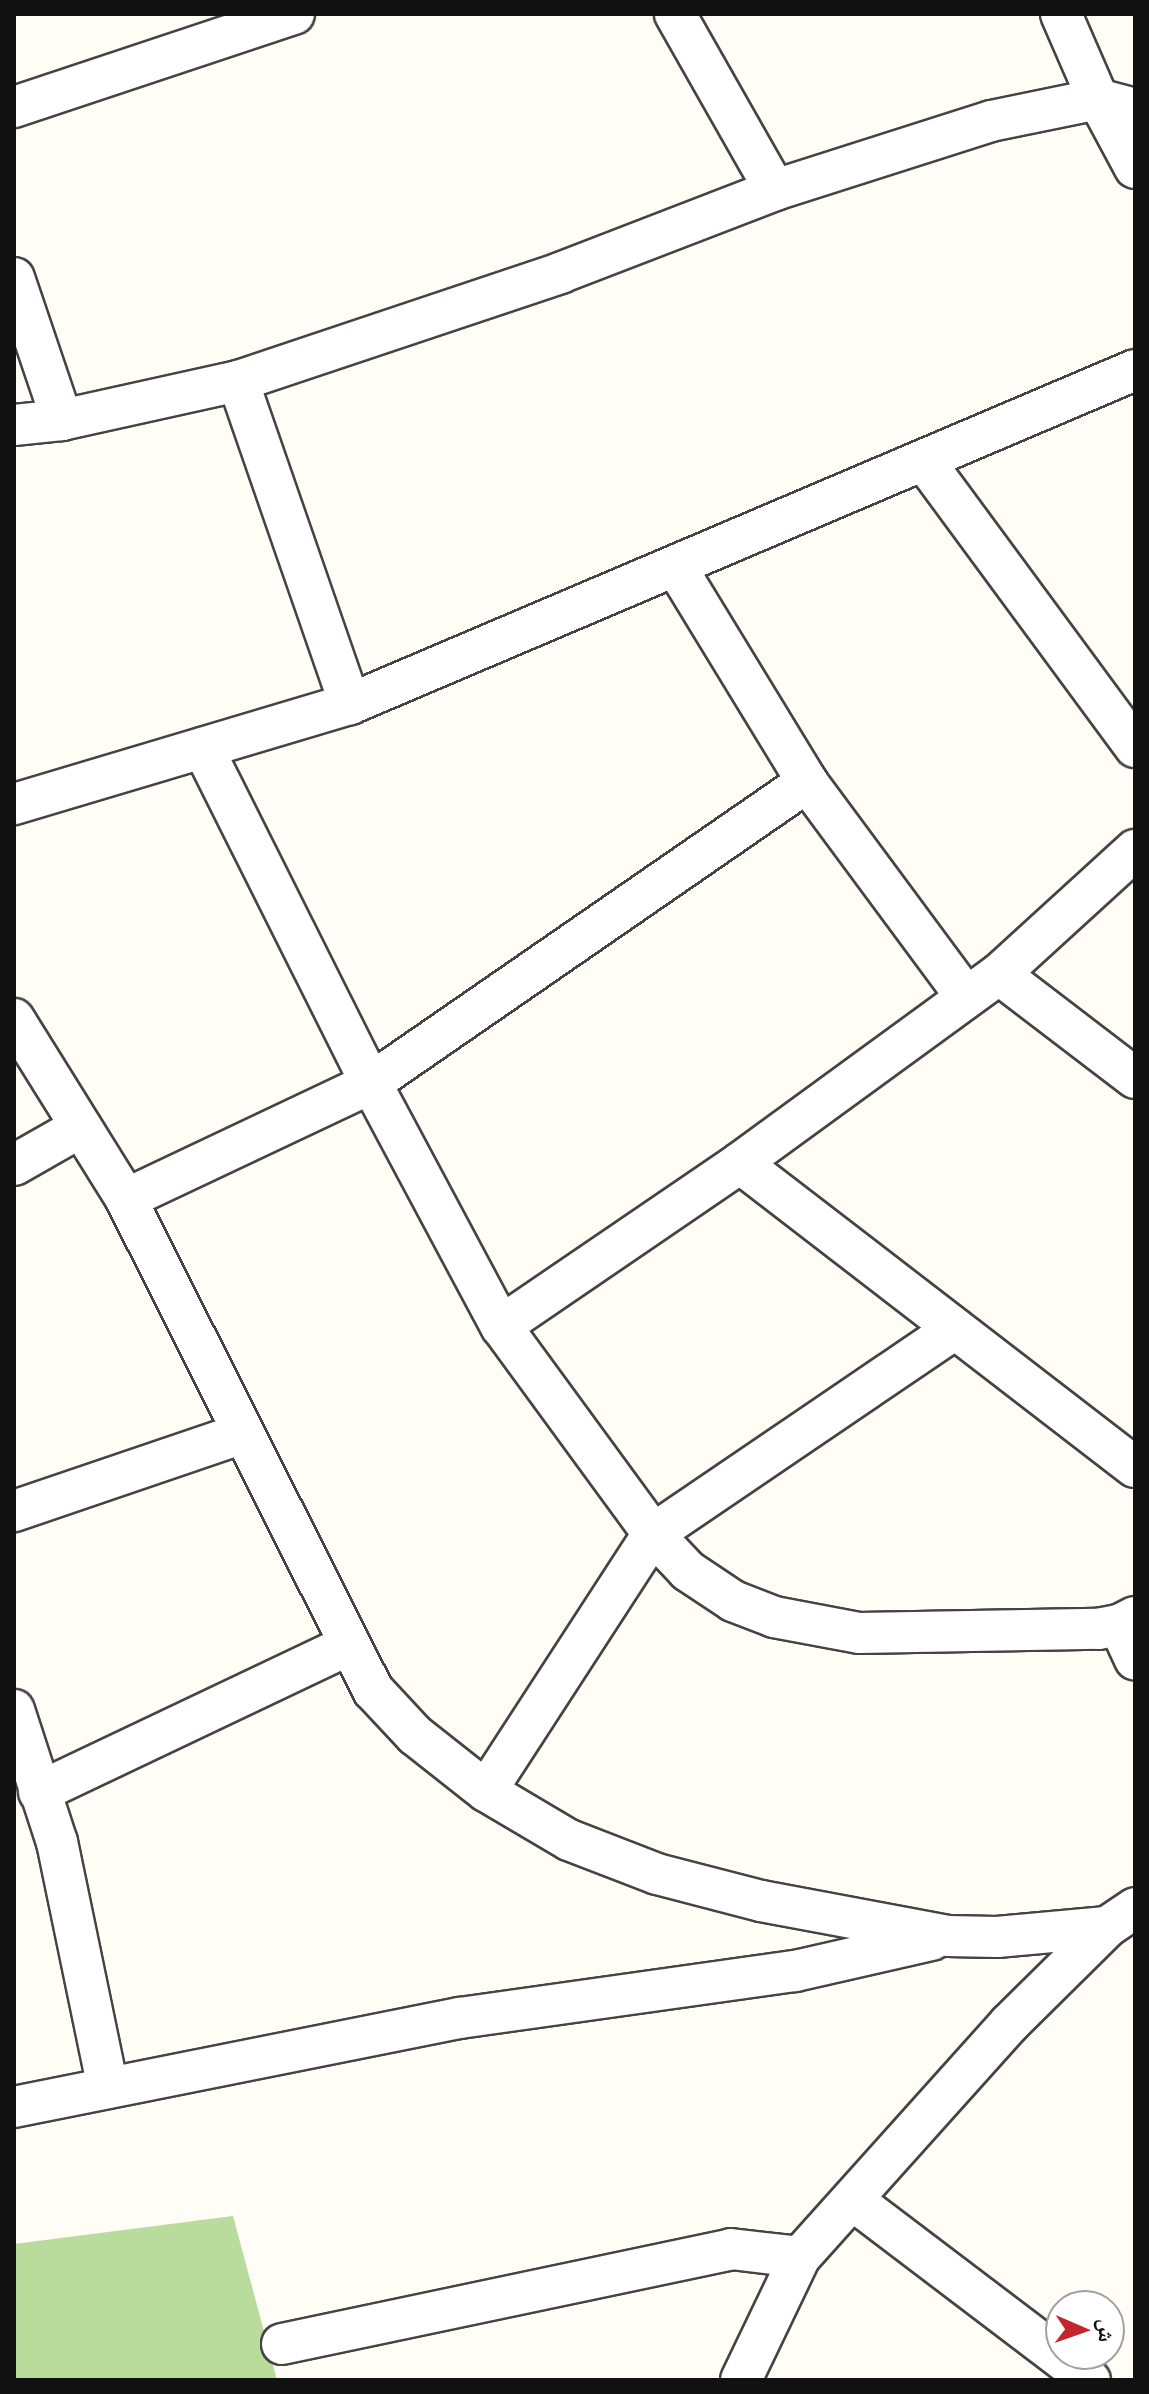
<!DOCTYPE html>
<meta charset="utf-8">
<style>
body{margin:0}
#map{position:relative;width:1149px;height:2394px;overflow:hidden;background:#fffdf5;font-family:"Source Serif 4","Noto Naskh Arabic",serif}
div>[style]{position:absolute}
.forest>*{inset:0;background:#b9dc9c}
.roads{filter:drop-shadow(2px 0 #444) drop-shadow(-2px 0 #444) drop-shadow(0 2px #444) drop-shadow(0 -2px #444)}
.street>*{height:40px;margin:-20px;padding:0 20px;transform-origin:20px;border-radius:20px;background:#fff}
span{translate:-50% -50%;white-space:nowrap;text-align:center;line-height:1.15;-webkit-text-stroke:8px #fff;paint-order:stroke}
.frame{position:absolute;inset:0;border:16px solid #111;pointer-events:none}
.north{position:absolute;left:1045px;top:2290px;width:80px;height:80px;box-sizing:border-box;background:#fff;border:2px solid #a0a0a0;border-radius:50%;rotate:92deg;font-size:22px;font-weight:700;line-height:32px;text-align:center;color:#111}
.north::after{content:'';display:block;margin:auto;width:28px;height:36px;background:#c4262e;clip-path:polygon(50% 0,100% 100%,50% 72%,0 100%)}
</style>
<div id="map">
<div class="forest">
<div style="clip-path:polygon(233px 2216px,277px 2380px,14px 2380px,14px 2244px)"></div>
</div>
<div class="roads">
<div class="street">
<div style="left:675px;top:14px;width:202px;rotate:60.4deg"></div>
<div style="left:1061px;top:14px;width:93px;rotate:66.5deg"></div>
<div style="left:1098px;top:99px;width:78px;rotate:61.8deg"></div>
<div style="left:14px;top:107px;width:295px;rotate:-18.4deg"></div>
<div style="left:14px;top:278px;width:150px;rotate:71.3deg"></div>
<div style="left:238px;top:381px;width:342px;rotate:70.9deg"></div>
<div style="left:14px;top:425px;width:48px;rotate:-5.9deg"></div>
<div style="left:62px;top:420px;width:180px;rotate:-12.5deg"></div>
<div style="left:238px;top:381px;width:340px;rotate:-18.5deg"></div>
<div style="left:560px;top:273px;width:230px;rotate:-21.1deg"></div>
<div style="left:775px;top:190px;width:227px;rotate:-17.7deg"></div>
<div style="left:991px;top:121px;width:109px;rotate:-11.6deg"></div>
<div style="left:1098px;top:99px;width:38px;rotate:15deg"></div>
<div style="left:925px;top:462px;width:354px;rotate:53.6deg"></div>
<div style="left:676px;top:567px;width:252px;rotate:58.6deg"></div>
<div style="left:807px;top:782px;width:267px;rotate:53.5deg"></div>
<div style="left:203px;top:748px;width:375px;rotate:63.4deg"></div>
<div style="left:371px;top:1083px;width:276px;rotate:61.9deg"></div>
<div style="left:14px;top:804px;width:351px;rotate:-16.6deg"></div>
<div style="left:350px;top:704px;width:853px;rotate:-23.05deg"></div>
<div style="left:1135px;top:850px;width:184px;rotate:137.6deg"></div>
<div style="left:999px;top:974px;width:321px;rotate:143.9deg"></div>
<div style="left:740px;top:1163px;width:289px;rotate:145.7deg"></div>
<div style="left:501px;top:1326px;width:258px;rotate:53.8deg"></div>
<div style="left:653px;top:1534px;width:51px;rotate:46.6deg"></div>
<div style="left:688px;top:1571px;width:54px;rotate:33.7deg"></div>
<div style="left:733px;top:1601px;width:44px;rotate:21.3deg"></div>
<div style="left:774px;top:1617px;width:86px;rotate:10.7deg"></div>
<div style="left:859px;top:1633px;width:239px;rotate:-1deg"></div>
<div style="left:1098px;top:1629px;width:21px;rotate:-11deg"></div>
<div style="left:1119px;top:1625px;width:18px;rotate:-27deg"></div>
<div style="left:999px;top:974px;width:171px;rotate:37.4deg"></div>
<div style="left:14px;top:1019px;width:212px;rotate:58.1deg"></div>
<div style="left:126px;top:1199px;width:550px;rotate:63.3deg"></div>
<div style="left:373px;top:1690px;width:62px;rotate:47deg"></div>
<div style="left:415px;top:1735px;width:90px;rotate:38.3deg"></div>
<div style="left:486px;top:1791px;width:96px;rotate:30.6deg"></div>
<div style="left:569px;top:1840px;width:94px;rotate:21.1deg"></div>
<div style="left:657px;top:1874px;width:107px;rotate:14.6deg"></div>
<div style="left:761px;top:1901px;width:190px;rotate:10.6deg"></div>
<div style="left:948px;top:1936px;width:49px;rotate:1.2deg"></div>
<div style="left:997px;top:1937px;width:110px;rotate:-5.2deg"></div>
<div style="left:740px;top:1163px;width:498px;rotate:37.6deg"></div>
<div style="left:14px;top:1165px;width:77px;rotate:-29.6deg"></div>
<div style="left:126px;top:1199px;width:271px;rotate:-25.3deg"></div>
<div style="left:371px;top:1083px;width:530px;rotate:-34.62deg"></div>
<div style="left:14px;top:1511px;width:242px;rotate:-18.8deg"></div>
<div style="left:1119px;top:1625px;width:38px;rotate:65deg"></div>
<div style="left:14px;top:1710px;width:139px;rotate:72deg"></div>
<div style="left:57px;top:1842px;width:251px;rotate:78.3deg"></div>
<div style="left:486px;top:1791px;width:306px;rotate:-57deg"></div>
<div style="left:653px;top:1534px;width:365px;rotate:-34.2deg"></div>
<div style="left:39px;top:1792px;width:343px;rotate:-25.4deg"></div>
<div style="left:14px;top:2107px;width:455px;rotate:-11.3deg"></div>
<div style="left:460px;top:2018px;width:338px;rotate:-8deg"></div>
<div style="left:795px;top:1971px;width:140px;rotate:-12.8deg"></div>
<div style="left:854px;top:2201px;width:296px;rotate:37.2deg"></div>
<div style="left:282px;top:2344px;width:459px;rotate:-11.9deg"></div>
<div style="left:731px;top:2249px;width:69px;rotate:6.6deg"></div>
<div style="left:741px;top:2380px;width:136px;rotate:-64.4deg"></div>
<div style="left:800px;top:2257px;width:313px;rotate:-48.1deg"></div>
<div style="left:1009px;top:2024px;width:138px;rotate:-44.7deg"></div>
<div style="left:1107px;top:1927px;width:34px;rotate:-34deg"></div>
</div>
</div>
<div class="frame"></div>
<div class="north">ش</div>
</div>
